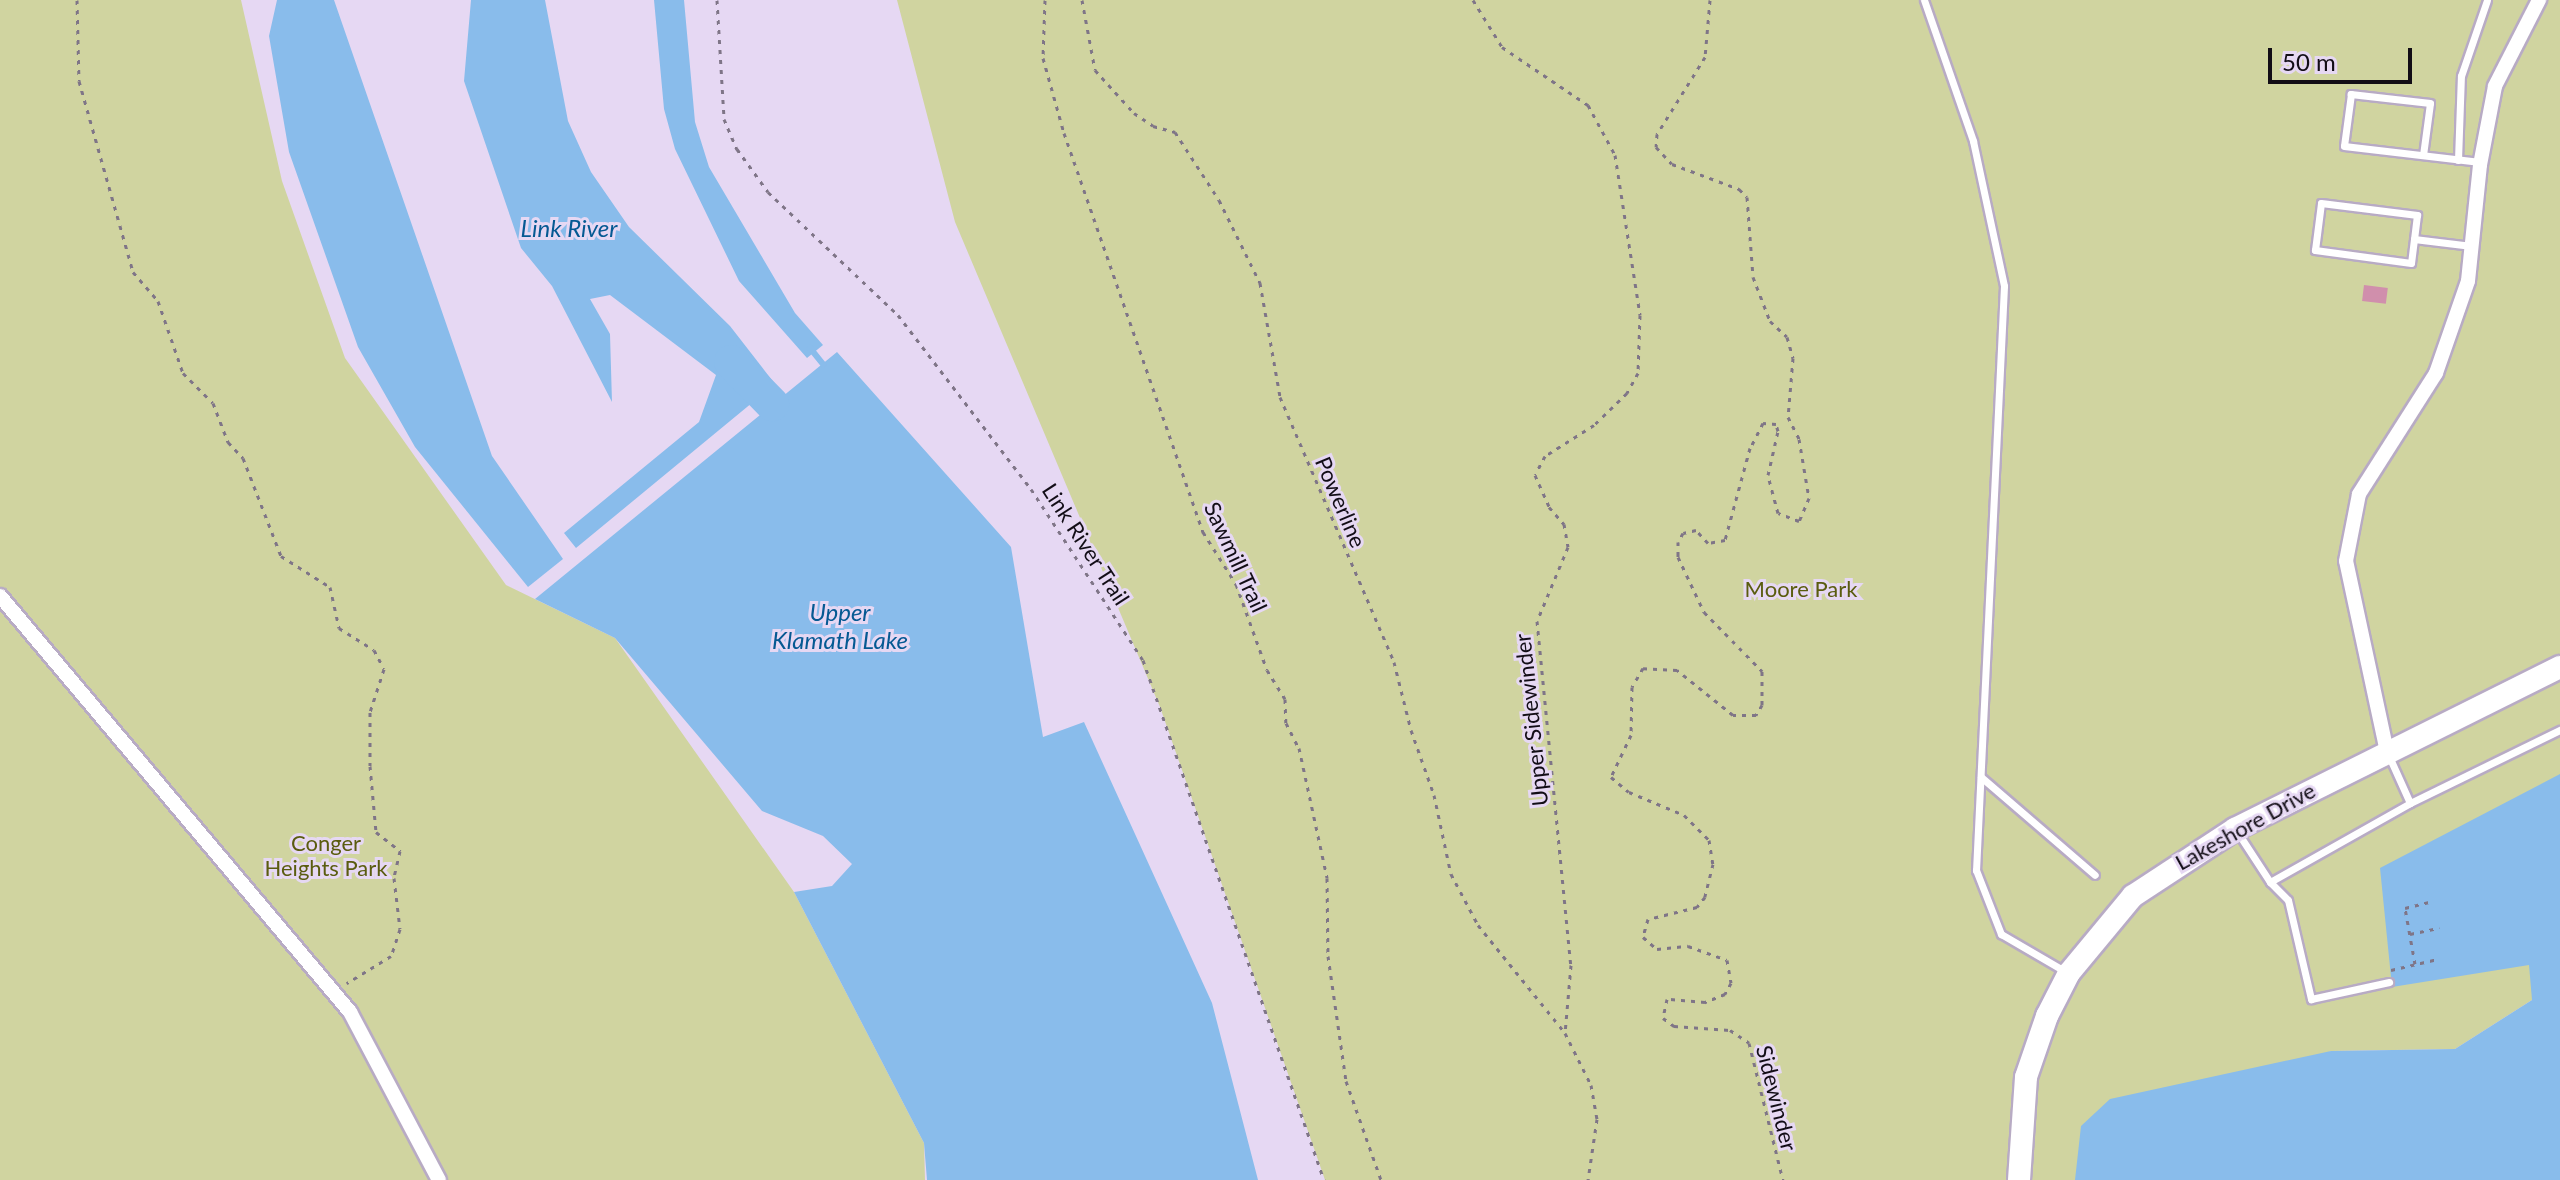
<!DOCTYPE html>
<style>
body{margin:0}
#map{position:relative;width:2560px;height:1180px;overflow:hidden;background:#e6d8f3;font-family:Lato,sans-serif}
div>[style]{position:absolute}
.green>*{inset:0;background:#d0d4a0}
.water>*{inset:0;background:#89bceb}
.stream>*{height:6px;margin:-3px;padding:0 3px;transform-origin:3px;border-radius:3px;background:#89bceb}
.river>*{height:34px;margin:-17px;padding:0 17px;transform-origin:17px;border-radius:17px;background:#89bceb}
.building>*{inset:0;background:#d08fac;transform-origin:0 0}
.path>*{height:3px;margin-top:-1.5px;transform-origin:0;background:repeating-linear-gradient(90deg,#7f7587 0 4px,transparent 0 10px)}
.roads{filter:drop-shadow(2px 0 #b8abc4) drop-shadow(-2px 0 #b8abc4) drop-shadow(0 2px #b8abc4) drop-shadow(0 -2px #b8abc4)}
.lane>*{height:7px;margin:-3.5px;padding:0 3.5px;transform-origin:3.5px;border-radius:3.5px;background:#fff}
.street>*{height:14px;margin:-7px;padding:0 7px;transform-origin:7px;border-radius:7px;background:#fff}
.secondary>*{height:22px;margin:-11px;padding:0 11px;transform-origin:11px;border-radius:11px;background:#fff}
span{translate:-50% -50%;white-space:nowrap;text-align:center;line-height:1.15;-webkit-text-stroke:6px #e6d8f3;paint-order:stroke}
.street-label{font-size:22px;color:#120d16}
.park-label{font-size:22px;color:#5a5c0f}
.water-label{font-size:24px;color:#055993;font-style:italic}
.scale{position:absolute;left:2268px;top:48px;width:144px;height:36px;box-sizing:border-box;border:4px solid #120d16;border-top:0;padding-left:10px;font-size:24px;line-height:28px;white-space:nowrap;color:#120d16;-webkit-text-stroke:6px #e6d8f3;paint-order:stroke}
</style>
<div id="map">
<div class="green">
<div style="clip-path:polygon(0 0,241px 0,282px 181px,345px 358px,506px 585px,615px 638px,794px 892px,924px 1143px,925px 1180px,0 1180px)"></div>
<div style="clip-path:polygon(897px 0,2560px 0,2560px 1009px,2532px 1000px,2455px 1049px,2331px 1051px,2079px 1180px,1325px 1180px,1160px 707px,955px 222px)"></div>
</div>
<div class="water">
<div style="clip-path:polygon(277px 0,334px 0,492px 456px,563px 559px,528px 587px,415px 447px,358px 347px,289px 152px,269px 36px)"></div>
<div style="clip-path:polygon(471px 0,545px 0,568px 121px,591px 172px,629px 227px,730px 326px,775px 384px,576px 548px,564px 533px,699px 422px,716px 375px,610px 295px,590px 299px,610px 334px,612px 402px,552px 286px,521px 248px,464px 81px)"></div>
<div style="clip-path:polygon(654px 0,684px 0,695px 122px,709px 167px,795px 313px,823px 345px,807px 358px,739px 281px,675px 149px,664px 109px)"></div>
<div style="clip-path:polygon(837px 352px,1011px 547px,1043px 737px,1084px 722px,1212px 1003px,1258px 1180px,927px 1180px,924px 1143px,794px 892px,832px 886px,852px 864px,823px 836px,762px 811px,615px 638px,535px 599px)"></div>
<div style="clip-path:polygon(2560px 774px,2560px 1180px,2075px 1180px,2081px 1126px,2110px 1099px,2331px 1051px,2455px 1049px,2532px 1000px,2529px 965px,2392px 987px,2380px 868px)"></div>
</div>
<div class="stream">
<div style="left:810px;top:348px;width:21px;rotate:51deg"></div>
</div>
<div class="river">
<div style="left:731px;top:362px;width:59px;rotate:45.7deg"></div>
</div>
<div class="building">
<div style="left:2364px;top:285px;width:24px;height:16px;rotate:7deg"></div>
</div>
<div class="path">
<div style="left:77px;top:0;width:81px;rotate:88.6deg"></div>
<div style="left:79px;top:81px;width:198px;rotate:74.2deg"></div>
<div style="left:133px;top:272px;width:38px;rotate:49deg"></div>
<div style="left:158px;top:301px;width:76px;rotate:70.9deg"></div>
<div style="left:183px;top:373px;width:42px;rotate:45deg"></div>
<div style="left:213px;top:403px;width:42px;rotate:69deg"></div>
<div style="left:228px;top:442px;width:22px;rotate:47deg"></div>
<div style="left:243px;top:458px;width:105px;rotate:68.8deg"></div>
<div style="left:281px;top:556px;width:58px;rotate:32.3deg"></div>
<div style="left:330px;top:587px;width:42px;rotate:77.6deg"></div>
<div style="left:339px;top:628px;width:41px;rotate:32.2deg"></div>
<div style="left:374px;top:650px;width:21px;rotate:62deg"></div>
<div style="left:384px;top:669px;width:45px;rotate:108deg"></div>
<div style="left:370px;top:712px;width:54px;rotate:90deg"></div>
<div style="left:370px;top:766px;width:66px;rotate:84.8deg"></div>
<div style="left:376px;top:832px;width:31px;rotate:38deg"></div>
<div style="left:400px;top:851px;width:28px;rotate:103deg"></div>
<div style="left:394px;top:878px;width:51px;rotate:83.3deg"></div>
<div style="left:400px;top:929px;width:28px;rotate:108deg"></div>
<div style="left:391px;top:956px;width:52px;rotate:148.5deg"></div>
<div style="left:717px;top:0;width:119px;rotate:86.6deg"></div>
<div style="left:724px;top:119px;width:33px;rotate:67deg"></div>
<div style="left:737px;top:149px;width:53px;rotate:54.2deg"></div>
<div style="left:768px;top:192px;width:179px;rotate:43.4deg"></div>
<div style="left:898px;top:315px;width:219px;rotate:52.6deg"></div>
<div style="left:1031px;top:489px;width:204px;rotate:56.8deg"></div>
<div style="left:1143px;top:660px;width:551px;rotate:70.81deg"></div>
<div style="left:1045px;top:0;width:58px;rotate:92deg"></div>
<div style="left:1043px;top:58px;width:78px;rotate:74.4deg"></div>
<div style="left:1064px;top:133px;width:423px;rotate:70.8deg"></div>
<div style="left:1203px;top:532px;width:62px;rotate:57.6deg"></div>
<div style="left:1236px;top:584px;width:91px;rotate:70.2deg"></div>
<div style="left:1267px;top:670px;width:34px;rotate:58deg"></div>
<div style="left:1285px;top:699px;width:24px;rotate:88deg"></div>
<div style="left:1286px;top:723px;width:28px;rotate:63deg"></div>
<div style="left:1299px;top:748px;width:133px;rotate:77.8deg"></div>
<div style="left:1327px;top:878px;width:78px;rotate:89.3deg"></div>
<div style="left:1328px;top:956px;width:126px;rotate:81.8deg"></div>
<div style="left:1346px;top:1081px;width:105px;rotate:70.5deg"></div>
<div style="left:1082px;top:0;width:71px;rotate:79.5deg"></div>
<div style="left:1095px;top:70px;width:58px;rotate:47.8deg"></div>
<div style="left:1134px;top:113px;width:23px;rotate:34deg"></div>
<div style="left:1153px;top:126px;width:23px;rotate:15deg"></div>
<div style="left:1175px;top:132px;width:81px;rotate:57.1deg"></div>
<div style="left:1219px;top:200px;width:93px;rotate:63.7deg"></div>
<div style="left:1260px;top:283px;width:116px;rotate:80deg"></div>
<div style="left:1280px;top:397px;width:288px;rotate:66.7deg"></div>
<div style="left:1394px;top:662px;width:70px;rotate:76deg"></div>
<div style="left:1411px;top:730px;width:69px;rotate:70.5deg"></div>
<div style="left:1434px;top:795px;width:81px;rotate:77.9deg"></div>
<div style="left:1451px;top:874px;width:58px;rotate:62.1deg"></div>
<div style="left:1478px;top:925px;width:139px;rotate:51.1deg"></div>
<div style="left:1565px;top:1033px;width:58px;rotate:63.4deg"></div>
<div style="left:1591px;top:1085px;width:35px;rotate:80deg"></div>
<div style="left:1597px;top:1119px;width:62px;rotate:98.4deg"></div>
<div style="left:1473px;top:0;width:55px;rotate:58.3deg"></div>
<div style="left:1502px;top:47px;width:104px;rotate:34deg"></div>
<div style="left:1588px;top:105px;width:57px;rotate:61.6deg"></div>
<div style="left:1615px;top:155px;width:162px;rotate:81.1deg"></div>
<div style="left:1640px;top:315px;width:58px;rotate:92deg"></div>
<div style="left:1638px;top:373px;width:23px;rotate:119deg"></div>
<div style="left:1627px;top:393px;width:46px;rotate:135.9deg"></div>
<div style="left:1594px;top:425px;width:58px;rotate:147.7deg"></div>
<div style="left:1545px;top:456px;width:21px;rotate:118deg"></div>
<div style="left:1535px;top:475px;width:35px;rotate:66deg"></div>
<div style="left:1549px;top:507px;width:23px;rotate:49deg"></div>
<div style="left:1564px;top:524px;width:23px;rotate:80deg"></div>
<div style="left:1568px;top:547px;width:80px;rotate:112.7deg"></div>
<div style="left:1537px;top:621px;width:346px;rotate:84.4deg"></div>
<div style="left:1571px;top:965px;width:68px;rotate:95deg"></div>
<div style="left:1710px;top:0;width:57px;rotate:95deg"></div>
<div style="left:1705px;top:57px;width:91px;rotate:121.9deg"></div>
<div style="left:1657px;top:134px;width:13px;rotate:94deg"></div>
<div style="left:1656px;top:147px;width:23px;rotate:47deg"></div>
<div style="left:1672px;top:164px;width:72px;rotate:20.5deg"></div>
<div style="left:1739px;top:189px;width:11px;rotate:45deg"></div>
<div style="left:1747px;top:197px;width:80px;rotate:85.7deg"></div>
<div style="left:1753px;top:277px;width:47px;rotate:68.9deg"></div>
<div style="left:1770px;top:321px;width:23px;rotate:43deg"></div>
<div style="left:1787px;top:337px;width:22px;rotate:74deg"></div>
<div style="left:1793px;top:358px;width:59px;rotate:94.8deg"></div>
<div style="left:1788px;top:417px;width:25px;rotate:63deg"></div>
<div style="left:1799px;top:439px;width:60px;rotate:80.4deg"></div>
<div style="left:1809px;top:498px;width:25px;rotate:113deg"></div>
<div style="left:1799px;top:521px;width:22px;rotate:-159deg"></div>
<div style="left:1778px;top:513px;width:39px;rotate:-105deg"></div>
<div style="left:1768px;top:475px;width:45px;rotate:-77.2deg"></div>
<div style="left:1778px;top:431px;width:7px;rotate:-106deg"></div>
<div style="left:1776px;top:424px;width:13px;rotate:-176deg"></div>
<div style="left:1763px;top:423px;width:28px;rotate:117deg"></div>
<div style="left:1750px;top:448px;width:95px;rotate:105.2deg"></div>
<div style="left:1725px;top:540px;width:17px;rotate:170deg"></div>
<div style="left:1708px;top:543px;width:18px;rotate:-133deg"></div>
<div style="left:1696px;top:530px;width:13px;rotate:167deg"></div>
<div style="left:1683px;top:533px;width:10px;rotate:119deg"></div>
<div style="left:1678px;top:542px;width:15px;rotate:90deg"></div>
<div style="left:1678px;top:557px;width:61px;rotate:64.7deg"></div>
<div style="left:1704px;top:612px;width:83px;rotate:45.5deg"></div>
<div style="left:1762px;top:671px;width:34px;rotate:90deg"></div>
<div style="left:1762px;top:705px;width:12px;rotate:121deg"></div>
<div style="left:1756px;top:715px;width:23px;rotate:180deg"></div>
<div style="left:1733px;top:715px;width:72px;rotate:-141.2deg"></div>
<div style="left:1677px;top:670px;width:34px;rotate:-177deg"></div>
<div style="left:1643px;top:668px;width:22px;rotate:120deg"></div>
<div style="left:1632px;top:687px;width:48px;rotate:91.2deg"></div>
<div style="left:1631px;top:735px;width:47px;rotate:115.5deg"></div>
<div style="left:1611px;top:777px;width:23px;rotate:40deg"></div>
<div style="left:1629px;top:792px;width:60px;rotate:22.7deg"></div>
<div style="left:1684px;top:815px;width:35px;rotate:45deg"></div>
<div style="left:1709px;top:840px;width:24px;rotate:81deg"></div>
<div style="left:1713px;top:864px;width:34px;rotate:104deg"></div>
<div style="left:1705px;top:897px;width:13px;rotate:129deg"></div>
<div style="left:1697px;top:907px;width:50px;rotate:166.2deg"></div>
<div style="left:1648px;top:919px;width:19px;rotate:106deg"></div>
<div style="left:1643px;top:937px;width:18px;rotate:41deg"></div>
<div style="left:1657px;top:949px;width:31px;rotate:-6deg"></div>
<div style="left:1688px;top:946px;width:41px;rotate:19.7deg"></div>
<div style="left:1727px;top:960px;width:23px;rotate:80deg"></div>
<div style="left:1731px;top:983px;width:13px;rotate:119deg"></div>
<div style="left:1725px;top:994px;width:22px;rotate:158deg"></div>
<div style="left:1705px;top:1002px;width:38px;rotate:-175deg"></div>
<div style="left:1667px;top:999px;width:19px;rotate:102deg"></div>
<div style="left:1663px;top:1018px;width:14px;rotate:36deg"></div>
<div style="left:1674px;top:1026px;width:56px;rotate:4.1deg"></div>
<div style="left:1730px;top:1030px;width:23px;rotate:34deg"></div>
<div style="left:1749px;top:1043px;width:141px;rotate:76.1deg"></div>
<div style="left:2410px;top:934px;width:30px;rotate:-12deg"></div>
<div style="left:2415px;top:964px;width:57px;rotate:-100.1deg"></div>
<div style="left:2405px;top:908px;width:29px;rotate:-14deg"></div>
<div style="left:2391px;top:970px;width:48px;rotate:-13.2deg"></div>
</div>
<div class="roads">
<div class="lane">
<div style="left:1924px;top:0;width:149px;rotate:70.8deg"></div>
<div style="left:1973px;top:141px;width:148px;rotate:77.9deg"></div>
<div style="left:2004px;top:286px;width:585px;rotate:92.74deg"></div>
<div style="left:1976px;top:870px;width:69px;rotate:68.7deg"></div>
<div style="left:2001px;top:934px;width:75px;rotate:30.3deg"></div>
<div style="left:2423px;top:155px;width:52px;rotate:-82.3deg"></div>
<div style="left:2430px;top:103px;width:80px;rotate:-173.5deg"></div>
<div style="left:2351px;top:94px;width:52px;rotate:97.7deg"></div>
<div style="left:2344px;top:146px;width:137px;rotate:6.7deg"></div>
<div style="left:2458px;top:160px;width:84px;rotate:-88deg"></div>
<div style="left:2461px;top:76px;width:80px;rotate:-71.1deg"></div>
<div style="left:2321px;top:203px;width:97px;rotate:7.1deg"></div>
<div style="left:2417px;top:215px;width:48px;rotate:97.1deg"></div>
<div style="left:2411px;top:263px;width:97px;rotate:-172.3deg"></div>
<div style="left:2315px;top:250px;width:47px;rotate:-82.7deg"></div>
<div style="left:2414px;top:239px;width:58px;rotate:6.9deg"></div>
<div style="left:1981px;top:777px;width:150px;rotate:40.7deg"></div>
<div style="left:2410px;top:803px;width:167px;rotate:-26deg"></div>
<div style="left:2238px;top:833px;width:59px;rotate:56.9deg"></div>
<div style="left:2270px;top:882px;width:161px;rotate:-29.4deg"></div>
<div style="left:2410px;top:803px;width:54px;rotate:-114.2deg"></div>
<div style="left:2270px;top:882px;width:25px;rotate:45deg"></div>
<div style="left:2288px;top:900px;width:102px;rotate:76.9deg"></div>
<div style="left:2311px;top:999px;width:80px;rotate:-12.3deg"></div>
</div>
<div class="street">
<div style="left:0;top:596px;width:544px;rotate:49.92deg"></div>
<div style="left:350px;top:1012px;width:190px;rotate:62.1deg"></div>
<div style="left:2387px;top:752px;width:195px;rotate:-102.1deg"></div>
<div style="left:2346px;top:561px;width:68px;rotate:-79deg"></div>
<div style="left:2359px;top:494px;width:143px;rotate:-57.5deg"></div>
<div style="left:2436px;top:373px;width:97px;rotate:-70.8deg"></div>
<div style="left:2468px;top:281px;width:117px;rotate:-84.1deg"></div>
<div style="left:2480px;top:165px;width:80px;rotate:-79.2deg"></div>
<div style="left:2495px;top:86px;width:97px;rotate:-62.9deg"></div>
</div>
<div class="secondary">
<div style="left:2019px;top:1180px;width:103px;rotate:-86.1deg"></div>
<div style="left:2026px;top:1077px;width:65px;rotate:-71deg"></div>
<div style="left:2047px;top:1016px;width:48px;rotate:-62.9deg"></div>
<div style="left:2069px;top:973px;width:100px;rotate:-50.3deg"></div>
<div style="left:2133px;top:896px;width:122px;rotate:-33.3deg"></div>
<div style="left:2235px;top:829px;width:363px;rotate:-26.5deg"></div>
</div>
</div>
<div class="street-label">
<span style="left:1341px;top:502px;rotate:67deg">Powerline</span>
<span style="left:1086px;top:544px;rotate:57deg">Link River Trail</span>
<span style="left:1236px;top:557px;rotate:65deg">Sawmill Trail</span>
<span style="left:1531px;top:720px;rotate:-96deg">Upper Sidewinder</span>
<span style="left:2245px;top:826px;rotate:-29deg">Lakeshore Drive</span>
<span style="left:1777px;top:1098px;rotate:76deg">Sidewinder</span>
</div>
<div class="park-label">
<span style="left:1801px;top:589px">Moore Park</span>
<span style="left:326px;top:855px">Conger<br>Heights Park</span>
</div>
<div class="water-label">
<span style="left:569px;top:228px">Link River</span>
<span style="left:840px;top:626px">Upper<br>Klamath Lake</span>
</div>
<div class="scale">50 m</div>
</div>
